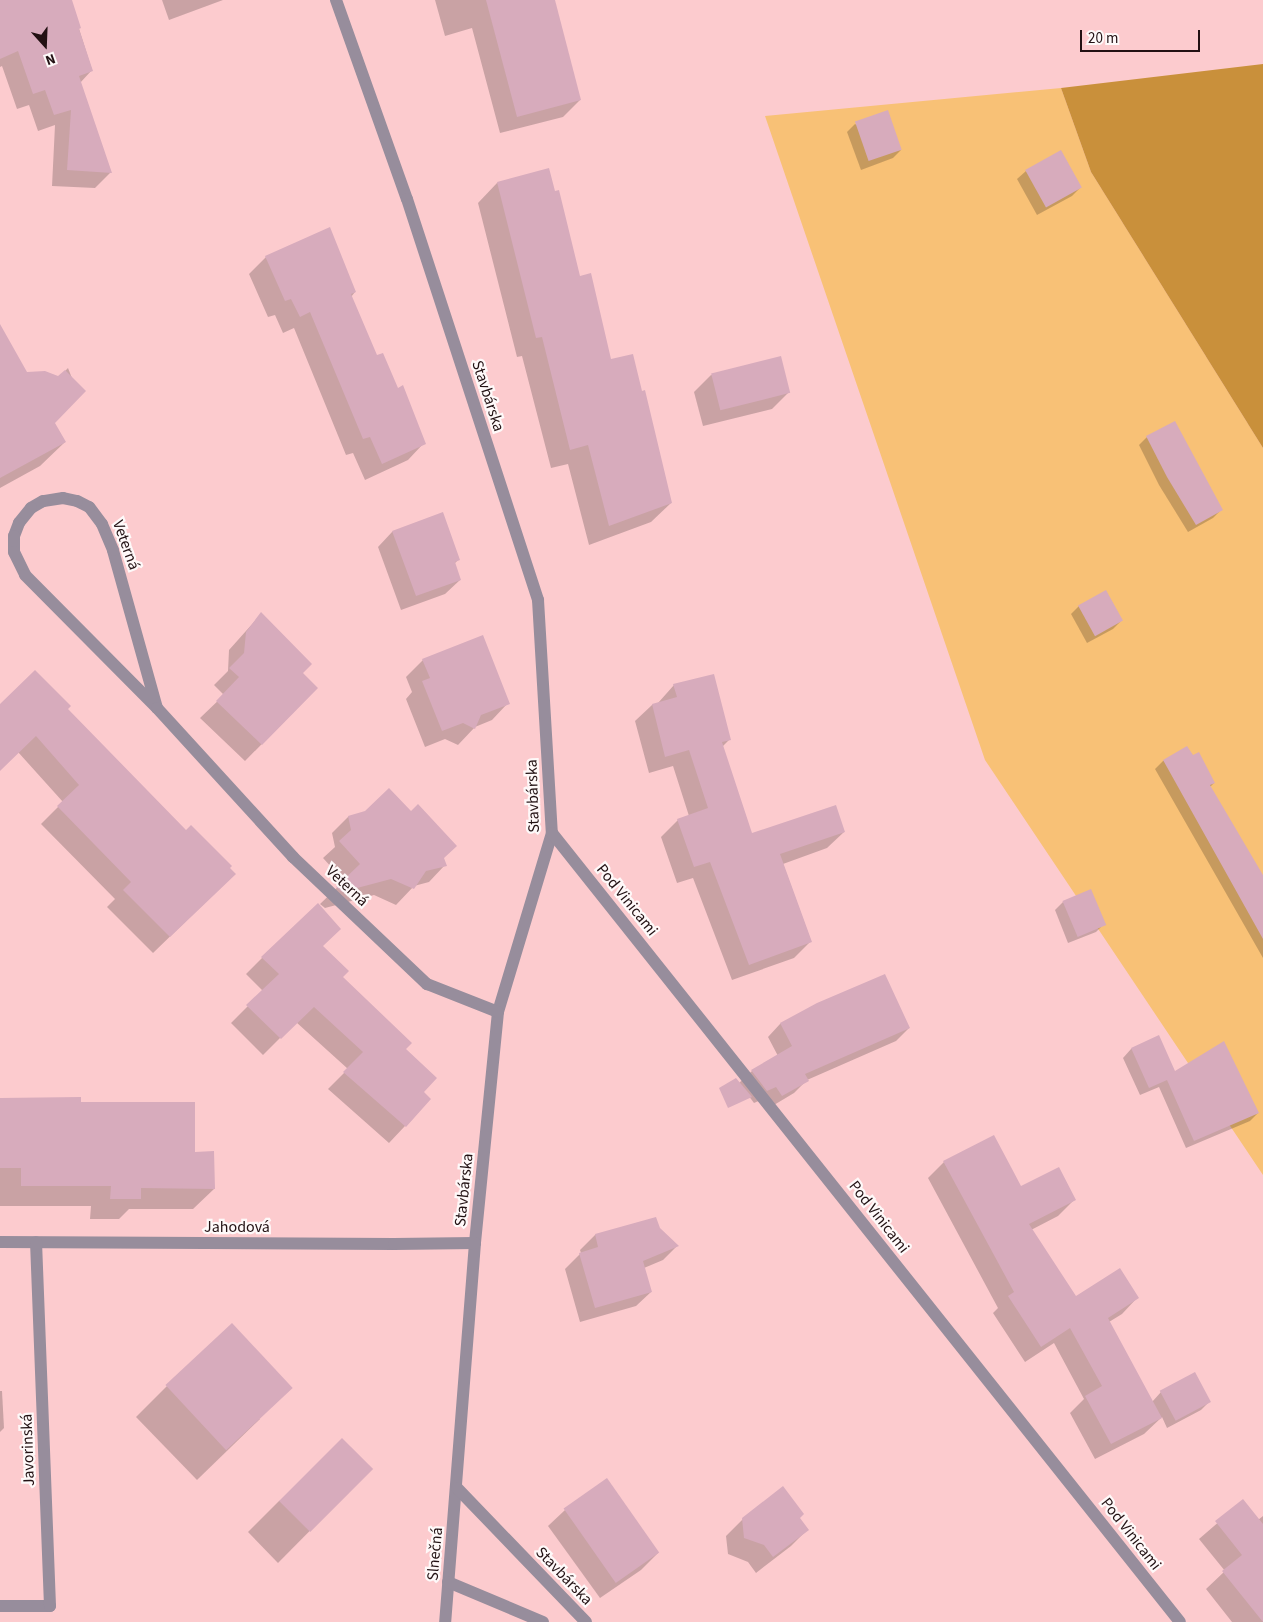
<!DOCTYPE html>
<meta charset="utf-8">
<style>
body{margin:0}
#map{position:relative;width:1263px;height:1622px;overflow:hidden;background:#fccbce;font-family:"Source Sans 3",sans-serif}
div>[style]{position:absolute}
.green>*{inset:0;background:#f8c176}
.forest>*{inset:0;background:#c9903b}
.shadow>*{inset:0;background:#0003}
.building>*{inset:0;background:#d7abbc;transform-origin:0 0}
.minor>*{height:12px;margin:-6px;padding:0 6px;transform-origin:6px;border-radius:6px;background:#978d9c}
span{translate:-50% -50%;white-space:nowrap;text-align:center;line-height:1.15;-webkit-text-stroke:4.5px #fef9f9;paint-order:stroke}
.street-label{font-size:16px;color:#221113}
.north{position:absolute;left:20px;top:20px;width:50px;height:50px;-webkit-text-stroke:4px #fef9f9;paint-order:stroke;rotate:160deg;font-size:14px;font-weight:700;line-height:20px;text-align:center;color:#221113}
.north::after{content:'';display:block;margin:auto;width:18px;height:22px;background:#221113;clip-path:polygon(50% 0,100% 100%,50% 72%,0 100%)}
.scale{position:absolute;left:1080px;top:30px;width:120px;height:22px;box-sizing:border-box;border:2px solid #221113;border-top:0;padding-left:6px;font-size:15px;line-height:18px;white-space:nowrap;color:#221113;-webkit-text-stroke:4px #fef9f9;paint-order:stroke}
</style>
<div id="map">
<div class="green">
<div style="clip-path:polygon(1061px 88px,1091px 172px,1263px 448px,1263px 1175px,985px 760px,765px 116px)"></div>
</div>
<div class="forest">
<div style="clip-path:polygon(1263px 64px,1263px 448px,1091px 172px,1061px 88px)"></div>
</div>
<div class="shadow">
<div style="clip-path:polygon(0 0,70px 0,92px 70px,80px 83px,111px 172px,95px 188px,52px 186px,55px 125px,38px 131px,29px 105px,17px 109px,2px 66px,0 67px)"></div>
<div style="clip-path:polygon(162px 0,223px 0,169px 20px)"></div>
<div style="clip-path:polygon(435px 0,543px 0,580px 100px,563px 117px,500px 133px,472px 28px,445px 36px)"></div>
<div style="clip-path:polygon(855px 124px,901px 150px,893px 158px,861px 170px,847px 132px)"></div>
<div style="clip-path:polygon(1026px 171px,1080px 188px,1072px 196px,1037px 215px,1017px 179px)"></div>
<div style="clip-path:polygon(497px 183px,554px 193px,579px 277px,610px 361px,671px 503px,651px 522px,589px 545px,568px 464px,551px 468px,522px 356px,517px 357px,478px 203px)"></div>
<div style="clip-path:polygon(266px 257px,355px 292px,351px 297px,376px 357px,397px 390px,424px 443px,408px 460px,365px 480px,353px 453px,346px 455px,294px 328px,283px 333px,275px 315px,268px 317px,249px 274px)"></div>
<div style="clip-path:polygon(0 326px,26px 373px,58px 378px,68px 368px,79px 396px,53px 423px,65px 442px,40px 466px,0 488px)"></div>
<div style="clip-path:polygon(711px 375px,789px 392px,772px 409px,703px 426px,694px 392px)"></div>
<div style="clip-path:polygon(1147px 437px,1221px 510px,1213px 518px,1188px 532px,1159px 485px,1139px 445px)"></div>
<div style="clip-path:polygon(442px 514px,459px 559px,454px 564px,460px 580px,445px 594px,401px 610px,378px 547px,392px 532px)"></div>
<div style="clip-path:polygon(1079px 606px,1121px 621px,1113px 629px,1087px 643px,1071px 614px)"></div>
<div style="clip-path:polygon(261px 614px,301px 673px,317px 688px,245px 761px,200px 718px,224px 695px,214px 685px,228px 671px,229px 650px)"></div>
<div style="clip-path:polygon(423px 660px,508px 703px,492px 720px,475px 727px,458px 745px,445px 739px,425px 747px,406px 699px,412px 692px,406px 677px)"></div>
<div style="clip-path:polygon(674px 685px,730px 739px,722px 747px,751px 834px,844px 832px,827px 848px,783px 864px,811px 941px,794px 958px,732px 980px,693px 878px,677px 883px,661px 837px,678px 820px,689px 816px,673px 766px,649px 773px,635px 721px,652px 705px,658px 703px)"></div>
<div style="clip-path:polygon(0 706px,66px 709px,186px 832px,218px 890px,153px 953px,107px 907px,115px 899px,41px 824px,63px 802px,18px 752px,0 770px)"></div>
<div style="clip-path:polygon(1187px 748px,1214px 783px,1210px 787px,1263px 877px,1263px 958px,1155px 769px,1163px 761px)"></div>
<div style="clip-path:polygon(366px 812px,443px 858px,445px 865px,429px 882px,414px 886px,396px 905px,374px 895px,325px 908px,320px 904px,344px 881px,323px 858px,335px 847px,332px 833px,348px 817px)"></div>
<div style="clip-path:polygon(1063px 902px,1104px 924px,1096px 932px,1068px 943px,1055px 910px)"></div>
<div style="clip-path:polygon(322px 946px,342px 977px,404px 1049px,422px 1092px,405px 1126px,389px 1143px,328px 1089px,348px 1069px,296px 1022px,263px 1055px,231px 1023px,263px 991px,246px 974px,262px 958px)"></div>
<div style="clip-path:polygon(817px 1004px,909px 1028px,896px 1041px,807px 1080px,794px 1093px,769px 1108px,763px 1099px,754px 1103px,739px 1083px,752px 1071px,778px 1056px,768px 1037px,780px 1024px)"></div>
<div style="clip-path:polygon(1158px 1037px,1174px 1073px,1258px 1113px,1250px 1121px,1186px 1148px,1159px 1087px,1140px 1095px,1123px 1058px,1131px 1049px)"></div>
<div style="clip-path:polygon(0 1100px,79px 1103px,194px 1153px,214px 1189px,193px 1209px,129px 1209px,119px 1219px,90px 1219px,91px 1206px,0 1206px)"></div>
<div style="clip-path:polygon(994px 1137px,1021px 1188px,1074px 1200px,1058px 1216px,1031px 1230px,1076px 1298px,1137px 1298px,1122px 1314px,1109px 1322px,1152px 1402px,1161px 1392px,1209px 1402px,1201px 1410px,1167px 1428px,1162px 1417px,1144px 1434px,1095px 1459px,1070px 1413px,1084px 1399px,1054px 1343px,1025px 1362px,993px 1313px,998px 1308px,928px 1178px,944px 1162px)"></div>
<div style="clip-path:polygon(659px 1228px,677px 1246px,663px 1260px,644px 1268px,651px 1292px,636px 1306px,580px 1322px,565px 1269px,581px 1253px,580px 1250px,595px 1235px)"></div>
<div style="clip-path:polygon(167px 1386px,260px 1419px,197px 1480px,136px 1417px)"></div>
<div style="clip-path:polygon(0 1391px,2px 1391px,4px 1428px,0 1432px)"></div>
<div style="clip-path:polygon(371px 1469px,278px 1563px,248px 1532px,279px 1501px)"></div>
<div style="clip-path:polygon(1243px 1501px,1258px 1520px,1263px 1516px,1263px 1622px,1232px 1622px,1206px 1589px,1225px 1571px,1199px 1539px)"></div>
<div style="clip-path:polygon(565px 1510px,658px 1553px,641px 1570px,600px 1598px,548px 1526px)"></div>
<div style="clip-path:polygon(798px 1518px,807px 1530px,791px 1546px,756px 1573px,748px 1562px,728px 1554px,726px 1536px,743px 1519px)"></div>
</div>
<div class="building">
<div style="clip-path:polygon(0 0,72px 0,81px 28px,79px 29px,93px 71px,79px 76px,112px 173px,67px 170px,71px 110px,54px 115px,45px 90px,33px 94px,18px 51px,0 59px)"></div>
<div style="clip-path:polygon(486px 0,555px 0,581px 100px,517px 117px)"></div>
<div style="left:888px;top:110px;width:42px;height:35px;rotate:71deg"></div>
<div style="left:1061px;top:150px;width:43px;height:41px;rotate:61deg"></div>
<div style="clip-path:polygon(549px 168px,555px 191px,559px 190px,580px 276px,591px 273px,611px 359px,633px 354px,642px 391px,645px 390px,672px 503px,609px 526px,588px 445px,570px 450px,542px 337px,536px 338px,497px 182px)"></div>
<div style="clip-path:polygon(330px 227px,356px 292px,351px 294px,377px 355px,383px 353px,398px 388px,403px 385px,426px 444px,382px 464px,370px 437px,363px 439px,310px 312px,300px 317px,291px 299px,285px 301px,265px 256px)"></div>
<div style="clip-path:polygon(0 324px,27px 372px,45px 371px,58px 376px,65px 370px,86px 391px,55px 423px,66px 442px,0 478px)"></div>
<div style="left:781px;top:356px;width:38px;height:72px;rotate:76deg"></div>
<div style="clip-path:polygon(1175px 421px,1223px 510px,1196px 525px,1167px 477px,1146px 436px)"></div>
<div style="clip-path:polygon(443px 512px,460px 560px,455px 562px,461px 580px,416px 596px,392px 531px)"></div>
<div style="left:1106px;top:590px;width:35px;height:32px;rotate:61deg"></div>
<div style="clip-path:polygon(261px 612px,312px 664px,303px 673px,318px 688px,262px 745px,216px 701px,239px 677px,229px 668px,244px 653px,246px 632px)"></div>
<div style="clip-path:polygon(483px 635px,510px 704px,481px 715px,475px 729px,463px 723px,442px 731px,422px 681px,430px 678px,422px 659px)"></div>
<div style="clip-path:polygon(35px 670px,71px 706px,68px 709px,186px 830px,191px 825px,232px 866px,230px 868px,236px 874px,170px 937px,123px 890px,131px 882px,57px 806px,79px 785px,36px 736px,0 771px,0 704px)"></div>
<div style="clip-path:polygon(714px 674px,731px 740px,722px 742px,752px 833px,836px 805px,845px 832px,780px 854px,812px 942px,749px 965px,710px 862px,694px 867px,677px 819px,708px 808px,689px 750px,665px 757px,652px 704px,677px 697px,673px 684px)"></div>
<div style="clip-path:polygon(1187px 746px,1193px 755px,1199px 752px,1215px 783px,1210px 785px,1263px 875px,1263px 939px,1163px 760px)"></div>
<div style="clip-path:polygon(389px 788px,411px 811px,418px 804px,457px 846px,444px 858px,447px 866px,426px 871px,414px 889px,391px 879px,342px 892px,336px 887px,360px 864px,339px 841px,351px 830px,348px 816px,365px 811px)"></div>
<div style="left:1091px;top:889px;width:39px;height:31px;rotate:67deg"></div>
<div style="clip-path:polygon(318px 903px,341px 929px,323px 946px,349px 971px,343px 977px,412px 1043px,406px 1049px,437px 1078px,424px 1092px,431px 1099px,406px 1127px,343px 1072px,363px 1052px,314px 1007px,281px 1039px,246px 1005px,279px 974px,261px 957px)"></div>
<div style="clip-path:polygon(885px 974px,910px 1028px,805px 1074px,809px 1081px,782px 1096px,776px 1087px,767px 1091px,751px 1070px,792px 1046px,780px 1023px,817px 1003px)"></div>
<div style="clip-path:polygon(1159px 1035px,1175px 1071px,1224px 1041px,1259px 1113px,1194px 1141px,1167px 1080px,1149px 1088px,1131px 1048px)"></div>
<div style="clip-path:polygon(736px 1078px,752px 1097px,728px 1108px,719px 1088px)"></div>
<div style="clip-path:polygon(81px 1097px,81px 1102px,195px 1102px,195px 1152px,214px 1151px,215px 1189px,141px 1188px,141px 1199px,110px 1199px,111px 1186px,21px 1186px,21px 1168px,0 1168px,0 1098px)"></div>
<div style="clip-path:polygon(994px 1135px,1021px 1186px,1059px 1167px,1076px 1200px,1029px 1224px,1076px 1296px,1120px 1268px,1139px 1298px,1108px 1318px,1162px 1418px,1111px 1444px,1085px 1396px,1102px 1386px,1070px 1328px,1041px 1347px,1008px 1296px,1014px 1292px,943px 1161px)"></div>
<div style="clip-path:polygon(656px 1217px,660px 1228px,679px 1246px,643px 1261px,652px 1292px,595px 1308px,579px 1253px,598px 1247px,595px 1234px)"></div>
<div style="left:232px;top:1323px;width:89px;height:91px;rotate:47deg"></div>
<div style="left:1195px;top:1372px;width:34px;height:40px;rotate:62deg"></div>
<div style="left:342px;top:1438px;width:44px;height:89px;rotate:45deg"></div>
<div style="left:607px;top:1478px;width:91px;height:53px;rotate:55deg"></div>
<div style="clip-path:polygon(783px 1486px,804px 1514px,800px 1518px,809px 1530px,773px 1557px,764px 1545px,744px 1538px,742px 1518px)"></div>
<div style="clip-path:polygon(1243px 1499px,1263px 1524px,1263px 1622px,1222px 1571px,1242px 1555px,1215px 1521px)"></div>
</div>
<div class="minor">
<div style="left:336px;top:0;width:211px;rotate:70.4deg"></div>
<div style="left:407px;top:199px;width:422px;rotate:71.9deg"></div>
<div style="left:538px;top:600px;width:233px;rotate:86.6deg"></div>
<div style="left:552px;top:833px;width:187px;rotate:106.8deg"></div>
<div style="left:498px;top:1012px;width:232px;rotate:95.7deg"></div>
<div style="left:475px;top:1243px;width:380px;rotate:94.5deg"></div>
<div style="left:157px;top:708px;width:164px;rotate:-105.6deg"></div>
<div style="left:113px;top:550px;width:28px;rotate:-113deg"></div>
<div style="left:102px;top:524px;width:21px;rotate:-127deg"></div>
<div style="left:89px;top:507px;width:13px;rotate:-153deg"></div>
<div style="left:77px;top:501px;width:14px;rotate:-168deg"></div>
<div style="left:63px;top:498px;width:20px;rotate:171deg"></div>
<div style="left:43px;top:501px;width:14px;rotate:150deg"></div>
<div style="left:31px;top:508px;width:19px;rotate:129deg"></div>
<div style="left:19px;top:523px;width:14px;rotate:111deg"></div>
<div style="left:14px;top:536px;width:16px;rotate:90deg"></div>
<div style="left:14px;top:552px;width:25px;rotate:64deg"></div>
<div style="left:25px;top:575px;width:187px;rotate:45.2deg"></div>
<div style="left:157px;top:708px;width:202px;rotate:47.6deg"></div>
<div style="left:293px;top:857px;width:185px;rotate:43.5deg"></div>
<div style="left:427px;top:984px;width:76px;rotate:21.5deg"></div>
<div style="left:552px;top:833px;width:1008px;rotate:51.48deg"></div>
<div style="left:0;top:1242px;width:394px;rotate:0.3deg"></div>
<div style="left:394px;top:1244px;width:81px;rotate:-0.7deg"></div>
<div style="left:457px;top:1488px;width:186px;rotate:46.1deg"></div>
<div style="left:448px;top:1582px;width:103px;rotate:22.8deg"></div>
<div style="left:0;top:1606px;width:50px"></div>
<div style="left:50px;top:1606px;width:364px;rotate:-92.2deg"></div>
</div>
<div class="street-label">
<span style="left:488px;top:396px;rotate:72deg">Stavbárska</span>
<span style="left:126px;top:545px;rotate:70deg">Veterná</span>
<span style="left:533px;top:796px;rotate:-92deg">Stavbárska</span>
<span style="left:347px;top:886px;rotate:43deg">Veterná</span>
<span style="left:627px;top:900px;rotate:51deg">Pod Vinicami</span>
<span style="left:464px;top:1190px;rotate:-84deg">Stavbárska</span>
<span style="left:879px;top:1217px;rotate:52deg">Pod Vinicami</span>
<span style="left:237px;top:1227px">Jahodová</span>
<span style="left:28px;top:1450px;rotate:-92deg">Javorinská</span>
<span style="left:1131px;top:1534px;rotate:52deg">Pod Vinicami</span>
<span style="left:435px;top:1554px;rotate:-85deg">Slnečná</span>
<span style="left:564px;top:1576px;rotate:46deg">Stavbárska</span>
</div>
<div class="north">N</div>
<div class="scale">20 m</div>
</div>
